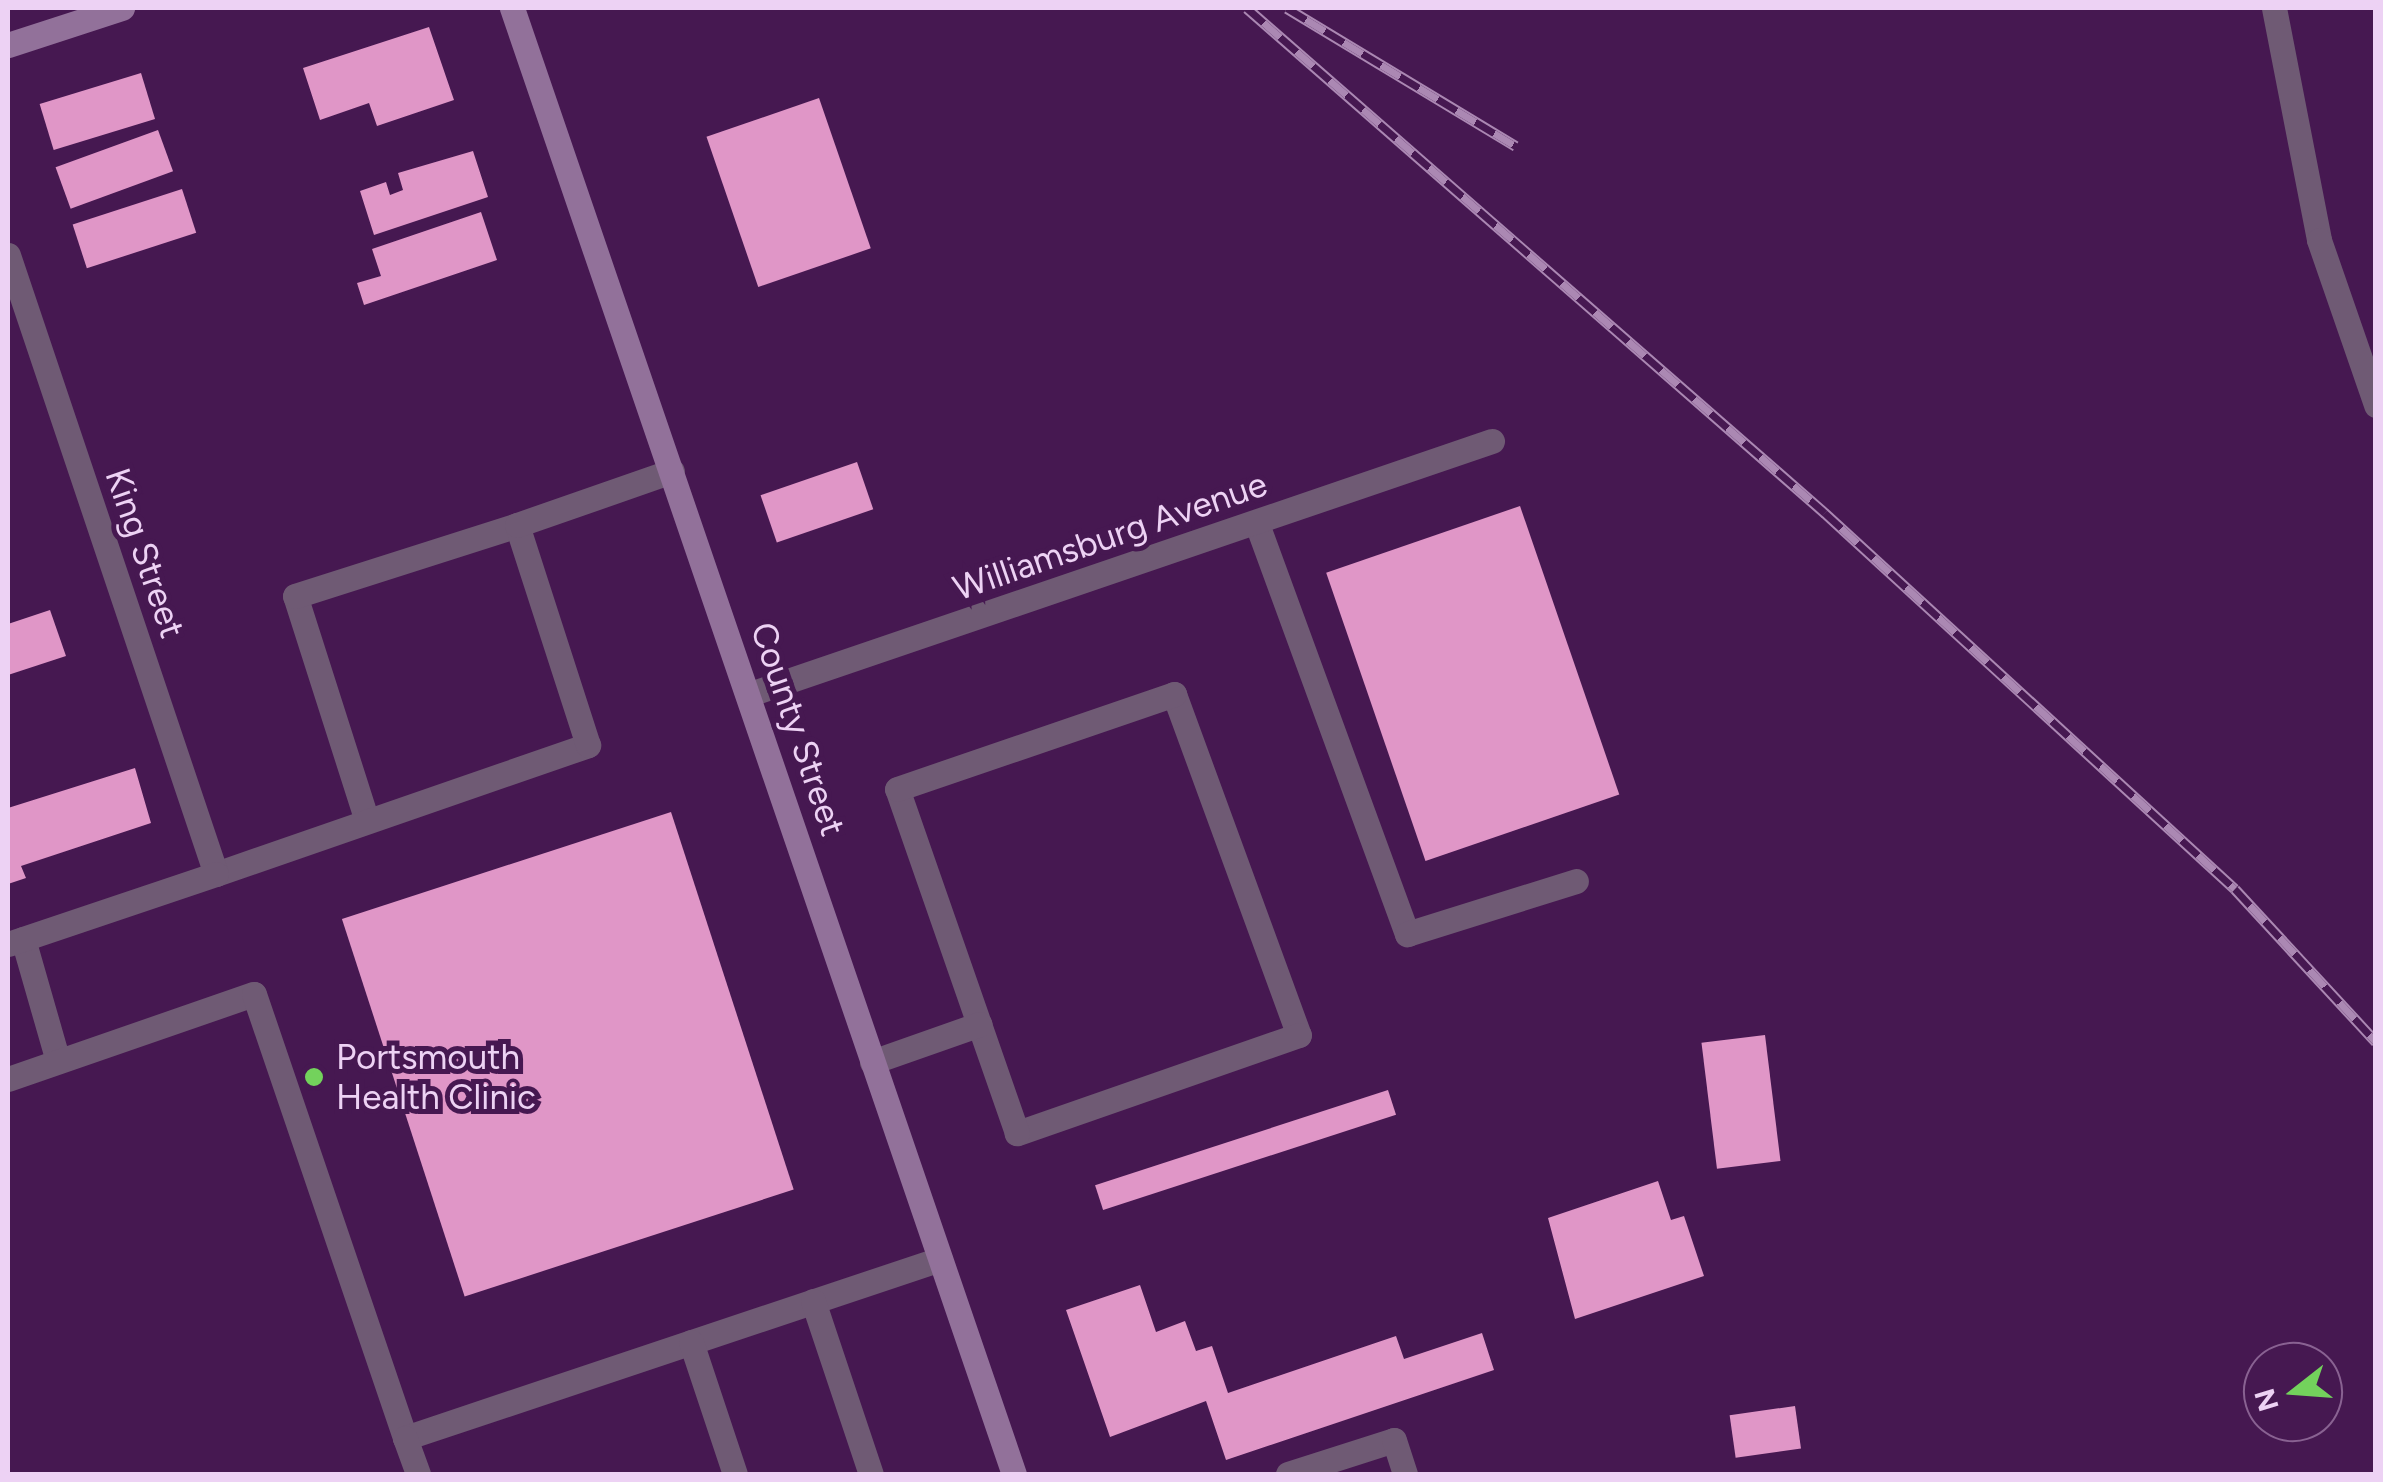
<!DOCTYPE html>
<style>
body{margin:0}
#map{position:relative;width:2383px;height:1482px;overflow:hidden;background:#461851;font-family:Figtree,sans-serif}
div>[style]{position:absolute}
.building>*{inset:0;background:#e096c7;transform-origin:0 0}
.lane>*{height:25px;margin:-12.5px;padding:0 12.5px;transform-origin:12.5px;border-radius:12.5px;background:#6f5a74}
.street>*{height:25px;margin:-12.5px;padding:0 12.5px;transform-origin:12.5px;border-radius:12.5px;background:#6f5a74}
.secondary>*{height:25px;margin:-12.5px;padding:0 12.5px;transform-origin:12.5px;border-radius:12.5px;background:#92719a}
.rail>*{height:11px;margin-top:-5.5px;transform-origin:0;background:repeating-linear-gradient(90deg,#461851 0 22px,#ab88b3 0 44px);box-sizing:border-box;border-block:2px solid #ab88b3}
.dots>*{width:28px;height:28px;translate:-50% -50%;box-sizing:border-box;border:5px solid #461851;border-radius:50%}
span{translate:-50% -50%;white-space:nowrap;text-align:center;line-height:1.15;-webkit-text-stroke:10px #461851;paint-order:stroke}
.street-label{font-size:35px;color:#edd2f4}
.poi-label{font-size:35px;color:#edd2f4}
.left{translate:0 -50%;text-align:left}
.frame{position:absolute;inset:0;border:10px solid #edd2f4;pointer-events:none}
.north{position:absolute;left:2243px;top:1342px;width:100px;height:100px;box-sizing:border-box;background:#461851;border:2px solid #896292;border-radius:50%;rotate:253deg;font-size:28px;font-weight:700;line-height:40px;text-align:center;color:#edd2f4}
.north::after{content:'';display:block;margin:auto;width:35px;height:45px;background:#73d25c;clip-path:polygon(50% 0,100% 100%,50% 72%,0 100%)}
</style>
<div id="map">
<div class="building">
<div style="clip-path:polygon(429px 27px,454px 100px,377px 126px,369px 103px,320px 120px,303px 68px)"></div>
<div style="left:141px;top:73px;width:48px;height:106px;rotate:73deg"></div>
<div style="left:819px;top:98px;width:159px;height:119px;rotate:71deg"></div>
<div style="left:158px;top:130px;width:44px;height:109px;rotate:70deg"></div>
<div style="clip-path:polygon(473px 151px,488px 197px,374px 235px,360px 191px,386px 182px,390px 195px,403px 190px,398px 173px)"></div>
<div style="left:182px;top:189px;width:46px;height:115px;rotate:72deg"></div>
<div style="clip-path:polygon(481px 212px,497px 260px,364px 305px,357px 283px,381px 276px,372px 249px)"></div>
<div style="left:857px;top:462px;width:50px;height:102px;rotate:71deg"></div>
<div style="left:1520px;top:506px;width:305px;height:205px;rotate:71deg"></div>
<div style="clip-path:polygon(50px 610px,66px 656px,8px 675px,8px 624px)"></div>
<div style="clip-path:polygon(135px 768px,151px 823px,21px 866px,26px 878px,8px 884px,8px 808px)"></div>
<div style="left:671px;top:812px;width:397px;height:346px;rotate:72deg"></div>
<div style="left:1765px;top:1035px;width:127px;height:64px;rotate:83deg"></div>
<div style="left:1388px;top:1090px;width:26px;height:308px;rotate:72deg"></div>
<div style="clip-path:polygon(1658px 1181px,1671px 1220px,1684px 1216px,1704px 1276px,1575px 1319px,1548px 1218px)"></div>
<div style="clip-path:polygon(1140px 1285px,1156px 1332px,1185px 1321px,1196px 1351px,1212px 1346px,1228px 1393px,1396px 1336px,1404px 1359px,1482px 1333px,1494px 1370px,1226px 1460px,1206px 1401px,1110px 1437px,1066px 1310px)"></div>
<div style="left:1795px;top:1406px;width:43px;height:66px;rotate:82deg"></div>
</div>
<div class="lane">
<div style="left:2274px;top:8px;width:236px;rotate:79deg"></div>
<div style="left:2319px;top:240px;width:175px;rotate:70.9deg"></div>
<div style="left:1257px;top:524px;width:437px;rotate:69.9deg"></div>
<div style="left:1407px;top:934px;width:177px;rotate:-17.4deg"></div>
<div style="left:1174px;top:694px;width:363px;rotate:69.9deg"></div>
<div style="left:1299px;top:1035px;width:299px;rotate:160.8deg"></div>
<div style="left:1017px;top:1133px;width:364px;rotate:-109.2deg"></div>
<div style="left:897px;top:789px;width:293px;rotate:-18.9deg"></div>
<div style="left:367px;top:821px;width:236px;rotate:-107.7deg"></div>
<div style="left:295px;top:596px;width:233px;rotate:-17.7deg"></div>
<div style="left:216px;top:874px;width:394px;rotate:-19.1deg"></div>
<div style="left:588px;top:745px;width:231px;rotate:-107.9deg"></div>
<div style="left:517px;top:525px;width:164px;rotate:-19.2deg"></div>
<div style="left:23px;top:939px;width:127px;rotate:74deg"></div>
<div style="left:872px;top:1062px;width:114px;rotate:-19.4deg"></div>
<div style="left:8px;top:1079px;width:260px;rotate:-19.1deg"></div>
<div style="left:254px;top:994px;width:469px;rotate:71.2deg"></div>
<div style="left:405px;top:1438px;width:564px;rotate:-18.5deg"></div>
<div style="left:813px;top:1301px;width:182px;rotate:71.5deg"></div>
<div style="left:691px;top:1342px;width:139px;rotate:71.6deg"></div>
<div style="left:1288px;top:1474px;width:111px;rotate:-17.8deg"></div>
<div style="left:1394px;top:1440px;width:36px;rotate:72deg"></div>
</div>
<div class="street">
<div style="left:8px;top:255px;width:653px;rotate:71.43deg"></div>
<div style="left:216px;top:874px;width:219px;rotate:161.4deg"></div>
<div style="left:750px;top:694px;width:784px;rotate:-18.83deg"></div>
<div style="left:405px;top:1438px;width:38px;rotate:70deg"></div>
</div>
<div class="secondary">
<div style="left:512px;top:8px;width:1550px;rotate:71.1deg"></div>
<div style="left:8px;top:45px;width:120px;rotate:-18deg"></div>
</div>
<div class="rail">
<div style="left:1247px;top:8px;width:768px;rotate:41.14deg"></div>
<div style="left:1825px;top:513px;width:556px;rotate:42.52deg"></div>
<div style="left:2235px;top:889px;width:208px;rotate:47.3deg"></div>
<div style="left:1287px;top:8px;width:267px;rotate:31.1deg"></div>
</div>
<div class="dots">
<div style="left:314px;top:1077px;background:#73d25c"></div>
</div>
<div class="street-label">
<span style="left:1110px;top:536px;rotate:-19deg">Williamsburg Avenue</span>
<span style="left:145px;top:553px;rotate:71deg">King Street</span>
<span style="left:798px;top:729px;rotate:71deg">County Street</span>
</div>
<div class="poi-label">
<span class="left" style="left:336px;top:1077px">Portsmouth<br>Health Clinic</span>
</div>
<div class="frame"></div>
<div class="north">N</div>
</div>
